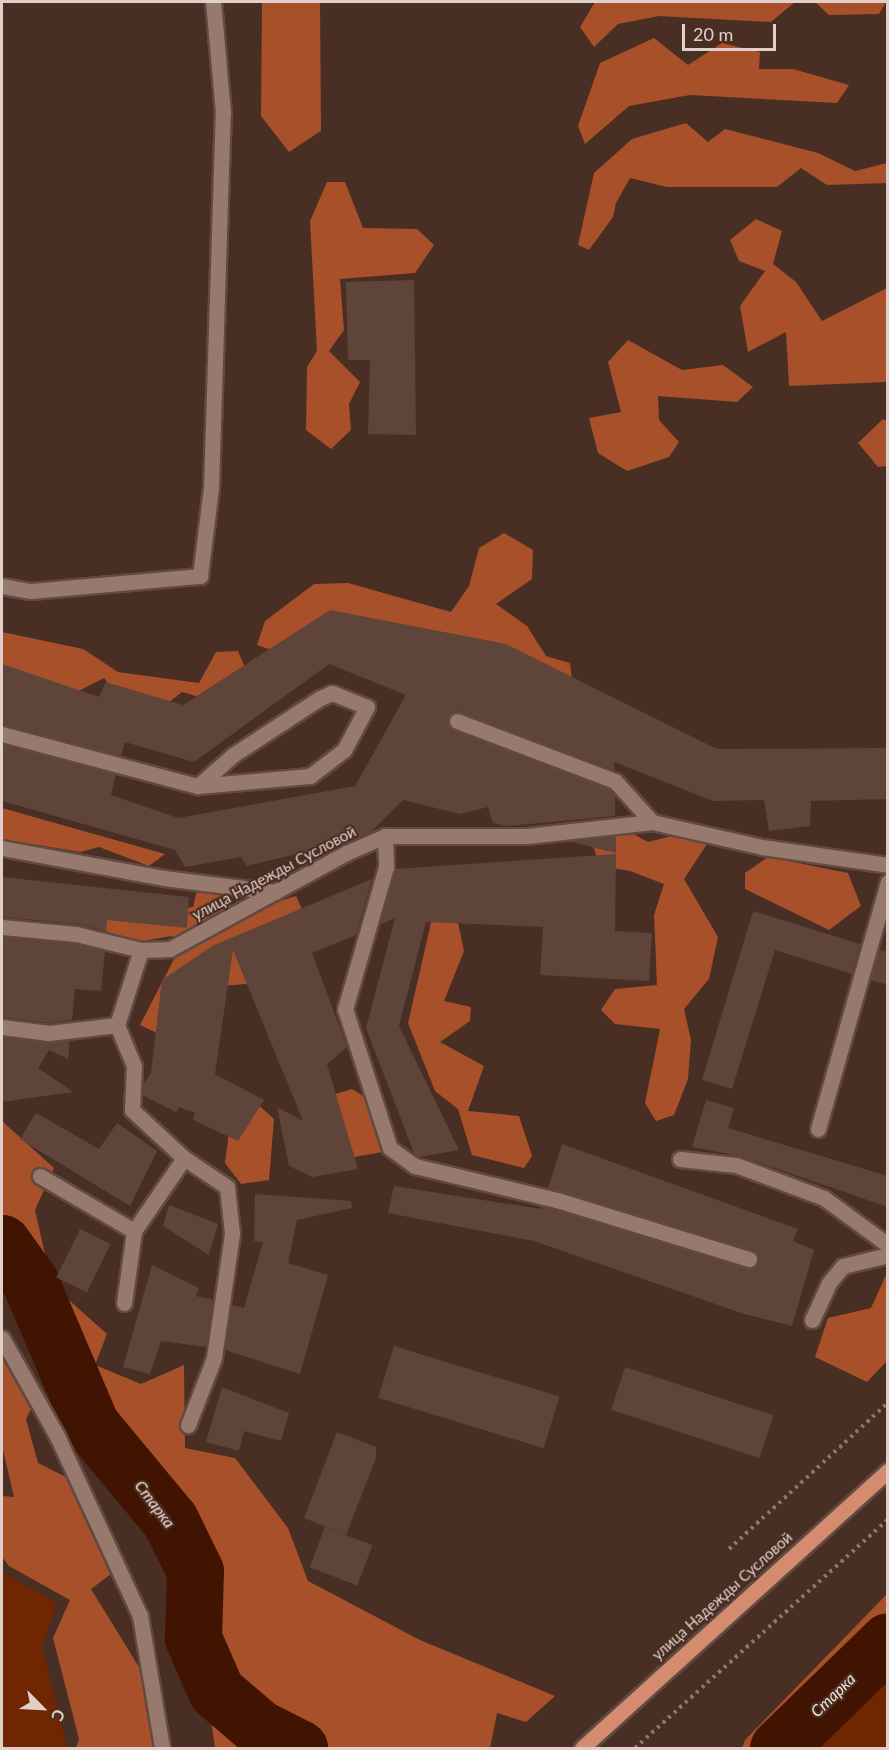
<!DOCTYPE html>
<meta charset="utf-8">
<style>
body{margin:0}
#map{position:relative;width:889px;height:1750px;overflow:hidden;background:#492e24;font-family:Lato,sans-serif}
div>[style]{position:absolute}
.green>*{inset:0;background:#702701}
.forest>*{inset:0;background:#a7502a}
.river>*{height:57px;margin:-28.5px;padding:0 28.5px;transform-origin:28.5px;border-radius:28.5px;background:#401401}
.building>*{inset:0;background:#5f4439;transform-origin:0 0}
.path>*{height:4px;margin-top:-2px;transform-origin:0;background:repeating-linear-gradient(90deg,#8d766e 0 3px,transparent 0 7.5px)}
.roads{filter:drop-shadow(2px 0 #604a41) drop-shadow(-2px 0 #604a41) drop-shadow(0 2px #604a41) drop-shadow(0 -2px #604a41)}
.minor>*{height:15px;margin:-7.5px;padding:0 7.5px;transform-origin:7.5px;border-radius:7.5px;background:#98796d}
.major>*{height:15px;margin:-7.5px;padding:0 7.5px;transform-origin:7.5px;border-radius:7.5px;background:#d48b6e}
span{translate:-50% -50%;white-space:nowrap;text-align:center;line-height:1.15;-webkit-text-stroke:4.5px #492e24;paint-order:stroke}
.street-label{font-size:15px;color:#e1d0c9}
.water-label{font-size:16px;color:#f7ddd3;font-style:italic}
.frame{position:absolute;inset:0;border:3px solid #e1d0c9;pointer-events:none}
.north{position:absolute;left:12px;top:1678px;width:60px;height:60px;-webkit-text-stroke:4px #492e24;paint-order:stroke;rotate:114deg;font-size:16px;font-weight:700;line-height:24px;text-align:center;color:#e1d0c9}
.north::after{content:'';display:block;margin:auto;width:21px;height:27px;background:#e1d0c9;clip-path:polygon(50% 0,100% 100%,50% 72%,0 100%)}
.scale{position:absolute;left:682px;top:24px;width:94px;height:27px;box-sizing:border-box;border:3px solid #e1d0c9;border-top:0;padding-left:8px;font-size:18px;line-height:21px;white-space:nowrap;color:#e1d0c9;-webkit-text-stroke:4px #492e24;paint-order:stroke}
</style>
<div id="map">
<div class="green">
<div style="clip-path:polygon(2px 1572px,57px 1603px,42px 1647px,67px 1748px,2px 1748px)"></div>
<div style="clip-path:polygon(887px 1678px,887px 1748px,818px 1748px,868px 1697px)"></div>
</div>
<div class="forest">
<div style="clip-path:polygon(262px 2px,320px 2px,321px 131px,289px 152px,261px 116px)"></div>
<div style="clip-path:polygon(595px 2px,795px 2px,771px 22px,659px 16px,618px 24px,594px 47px,580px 27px)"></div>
<div style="clip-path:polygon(815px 2px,886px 2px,879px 14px,829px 15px)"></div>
<div style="clip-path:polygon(654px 38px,688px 65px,722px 43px,760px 52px,759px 69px,793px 69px,849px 85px,837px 103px,690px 95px,629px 106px,585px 144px,578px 126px,600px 63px)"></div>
<div style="clip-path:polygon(686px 123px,708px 142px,725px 129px,818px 153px,855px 171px,887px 163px,887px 183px,827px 185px,801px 168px,777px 187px,667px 187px,630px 178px,616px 203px,613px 217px,589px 250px,578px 245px,594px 173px,632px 139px)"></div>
<div style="clip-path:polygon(327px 182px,345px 182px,363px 228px,417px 229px,434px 245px,415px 273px,340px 279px,344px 330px,329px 351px,360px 382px,349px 404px,351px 430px,331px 449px,306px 430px,307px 367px,317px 351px,310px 221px)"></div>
<div style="clip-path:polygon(756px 219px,782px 231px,773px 264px,796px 282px,822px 321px,887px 288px,887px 382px,789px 386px,786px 332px,748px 352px,740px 306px,765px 271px,739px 261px,730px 240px)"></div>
<div style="clip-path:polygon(628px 340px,682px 370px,723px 365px,753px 387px,737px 402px,658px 396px,659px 420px,679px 442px,669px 457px,627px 471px,598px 453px,589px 418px,621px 412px,608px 362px)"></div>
<div style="clip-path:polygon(883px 419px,887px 421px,887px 466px,878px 467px,858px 443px)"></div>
<div style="clip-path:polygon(504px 533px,533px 550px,532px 579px,496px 604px,527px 626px,546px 656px,570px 663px,574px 695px,277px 652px,257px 645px,265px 621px,314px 584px,348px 583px,451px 612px,469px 586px,479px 548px)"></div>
<div style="clip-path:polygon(2px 632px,83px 649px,118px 672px,199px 683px,216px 652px,238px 651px,247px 672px,228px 705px,182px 692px,141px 724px,104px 678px,63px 699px,2px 680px)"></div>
<div style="clip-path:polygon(2px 808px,165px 854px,149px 866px,99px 847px,80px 852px,2px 839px)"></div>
<div style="clip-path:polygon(612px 822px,648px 842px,680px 834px,707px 844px,684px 879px,718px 937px,709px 979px,684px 1009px,691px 1040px,688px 1079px,674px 1115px,656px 1121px,645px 1103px,660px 1029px,615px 1024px,601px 1010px,615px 989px,657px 985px,654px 915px,664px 884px,630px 871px,600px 866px,592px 843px)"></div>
<div style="clip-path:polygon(768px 857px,848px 873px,861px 906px,829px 930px,745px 889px,745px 873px)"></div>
<div style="clip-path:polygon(201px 873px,223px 877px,236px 923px,258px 908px,296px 896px,308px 922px,257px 983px,201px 988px,172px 1040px,140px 1025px,175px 957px,172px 936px,136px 942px,86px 924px,96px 908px,124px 919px,193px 907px)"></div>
<div style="clip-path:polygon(453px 899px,464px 951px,444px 1001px,471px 1007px,470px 1021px,440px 1042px,484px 1066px,468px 1111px,519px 1116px,532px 1156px,524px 1168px,472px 1155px,458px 1109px,435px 1091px,408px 1023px,436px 901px)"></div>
<div style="clip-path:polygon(352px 1089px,390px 1113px,383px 1152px,342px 1159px,312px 1101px)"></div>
<div style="clip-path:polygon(253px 1100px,274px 1119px,269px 1180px,241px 1184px,225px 1163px,232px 1108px)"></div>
<div style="clip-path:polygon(2px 1121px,54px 1168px,35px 1210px,52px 1285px,107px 1334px,95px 1365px,141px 1384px,184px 1365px,185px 1448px,235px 1458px,288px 1528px,308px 1581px,420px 1640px,555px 1696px,526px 1722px,497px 1713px,490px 1748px,215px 1748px,208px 1698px,152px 1531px,91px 1405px,67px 1338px,2px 1261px)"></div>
<div style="clip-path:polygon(887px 1273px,887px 1361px,867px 1382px,815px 1357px,828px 1318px,871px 1308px)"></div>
<div style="clip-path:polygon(2px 1344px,38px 1395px,26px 1419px,38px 1463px,84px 1486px,115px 1571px,91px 1589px,158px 1698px,156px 1748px,76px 1748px,79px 1739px,53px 1638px,70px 1600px,9px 1566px,2px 1557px,2px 1496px,14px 1497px,2px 1446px)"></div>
<div style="clip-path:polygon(887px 1594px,887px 1678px,818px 1748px,742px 1748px,745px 1740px)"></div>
</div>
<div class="river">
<div style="left:2px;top:1243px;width:48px;rotate:54.3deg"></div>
<div style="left:30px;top:1282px;width:155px;rotate:66.9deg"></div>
<div style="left:91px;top:1425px;width:124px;rotate:50.3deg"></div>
<div style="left:170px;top:1520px;width:57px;rotate:63.9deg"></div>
<div style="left:195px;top:1571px;width:67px;rotate:91.7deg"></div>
<div style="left:193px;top:1638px;width:58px;rotate:66.5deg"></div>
<div style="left:216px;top:1691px;width:57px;rotate:40.7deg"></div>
<div style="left:259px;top:1728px;width:45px;rotate:26.6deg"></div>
<div style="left:778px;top:1748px;width:153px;rotate:-44.2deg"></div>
</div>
<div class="building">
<div style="clip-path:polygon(414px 280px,416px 435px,368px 434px,370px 360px,348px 360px,346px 282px)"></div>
<div style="clip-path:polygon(330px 610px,506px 644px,717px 749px,888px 748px,888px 799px,811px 801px,810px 826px,769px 831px,764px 800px,713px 801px,614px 762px,614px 770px,456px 711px,448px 718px,454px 730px,609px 789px,615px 795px,615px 816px,507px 826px,493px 823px,488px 807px,460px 814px,403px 800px,371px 832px,347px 842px,247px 866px,241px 857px,185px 867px,175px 850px,2px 801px,2px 744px,116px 774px,111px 795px,178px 818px,355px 786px,406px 695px,329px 664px,194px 762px,125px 742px,121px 756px,2px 724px,2px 664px,99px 697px,106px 682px,183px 705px)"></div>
<div style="clip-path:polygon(616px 836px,616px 853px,568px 841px)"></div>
<div style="clip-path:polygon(616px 854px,615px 931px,652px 933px,649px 981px,540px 975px,543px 927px,426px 922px,399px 1026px,459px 1150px,419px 1157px,414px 1153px,366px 1028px,395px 918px,379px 925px,395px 869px)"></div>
<div style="clip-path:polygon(2px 877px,189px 897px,187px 928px,107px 920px,106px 931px,77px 924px,2px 917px)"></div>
<div style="clip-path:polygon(372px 879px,356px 935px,312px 953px,347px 1047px,327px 1064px,358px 1169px,312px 1177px,289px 1166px,277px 1107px,303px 1121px,233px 950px,215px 1074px,264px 1100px,238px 1141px,193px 1120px,195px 1113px,179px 1107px,176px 1112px,142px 1095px,143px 1085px,151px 1073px,162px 980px,214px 945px)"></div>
<div style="clip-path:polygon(753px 911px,860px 944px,852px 974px,775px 950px,732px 1089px,702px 1080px)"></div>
<div style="clip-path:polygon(2px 937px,74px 944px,105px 951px,101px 991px,75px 989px,72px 1020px,49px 1023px,2px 1017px)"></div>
<div style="clip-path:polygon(879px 950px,888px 952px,888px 985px,870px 980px)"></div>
<div style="clip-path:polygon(2px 1037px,48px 1043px,70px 1040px,68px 1059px,49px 1050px,38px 1068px,73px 1092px,2px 1102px)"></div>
<div style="clip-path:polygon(706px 1100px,734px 1108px,728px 1128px,888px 1176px,888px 1207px,739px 1156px,692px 1147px)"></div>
<div style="clip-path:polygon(36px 1113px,99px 1149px,117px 1123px,157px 1151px,130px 1206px,20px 1139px)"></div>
<div style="clip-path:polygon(562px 1144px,798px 1229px,793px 1241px,814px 1250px,792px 1326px,744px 1314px,534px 1241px,388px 1213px,394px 1186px,541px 1209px,542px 1206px,746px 1268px,758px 1262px,752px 1250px,548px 1188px)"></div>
<div style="clip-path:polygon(255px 1194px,351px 1201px,352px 1208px,297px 1220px,288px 1263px,328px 1275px,300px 1374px,225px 1350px,232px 1305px,244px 1308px,263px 1242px,254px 1241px)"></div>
<div style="clip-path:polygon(169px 1205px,218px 1224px,209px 1255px,163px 1226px)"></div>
<div style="left:80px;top:1229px;width:34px;height:54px;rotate:26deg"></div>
<div style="clip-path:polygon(152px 1265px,199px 1288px,196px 1296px,213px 1300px,206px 1347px,161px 1341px,150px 1374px,123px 1367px)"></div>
<div style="left:394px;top:1346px;width:173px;height:54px;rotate:17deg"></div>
<div style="left:625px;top:1367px;width:156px;height:45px;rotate:18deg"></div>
<div style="clip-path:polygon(222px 1387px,289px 1413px,281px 1441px,244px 1431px,239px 1451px,206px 1442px)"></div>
<div style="clip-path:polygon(337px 1432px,376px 1447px,376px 1458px,346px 1535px,304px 1518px)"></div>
<div style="left:325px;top:1527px;width:51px;height:43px;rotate:21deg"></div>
</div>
<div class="path">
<div style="left:729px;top:1549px;width:216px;rotate:-42.6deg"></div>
<div style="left:635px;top:1748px;width:341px;rotate:-42.1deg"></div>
</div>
<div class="roads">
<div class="minor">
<div style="left:2px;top:586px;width:29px;rotate:10deg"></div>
<div style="left:31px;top:591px;width:170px;rotate:-5.1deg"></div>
<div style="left:200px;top:576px;width:89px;rotate:-82.9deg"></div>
<div style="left:211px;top:488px;width:375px;rotate:-88.2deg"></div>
<div style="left:223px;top:113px;width:111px;rotate:-95.1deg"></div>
<div style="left:457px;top:721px;width:169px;rotate:20.8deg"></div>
<div style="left:615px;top:781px;width:55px;rotate:47.9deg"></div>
<div style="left:2px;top:734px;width:203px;rotate:14.9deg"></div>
<div style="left:198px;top:786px;width:112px;rotate:-5.1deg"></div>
<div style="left:310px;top:776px;width:43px;rotate:-37.4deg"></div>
<div style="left:344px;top:750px;width:49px;rotate:-61.9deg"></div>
<div style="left:367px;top:707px;width:38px;rotate:-158deg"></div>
<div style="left:332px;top:693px;width:13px;rotate:157deg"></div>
<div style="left:320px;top:698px;width:104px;rotate:146.8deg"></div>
<div style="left:233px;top:755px;width:47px;rotate:138.5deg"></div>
<div style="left:385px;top:836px;width:31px;rotate:88deg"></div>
<div style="left:386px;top:867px;width:148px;rotate:106.1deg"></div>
<div style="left:345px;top:1009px;width:146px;rotate:72.1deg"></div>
<div style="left:390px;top:1148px;width:31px;rotate:36deg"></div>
<div style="left:415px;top:1166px;width:146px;rotate:13.5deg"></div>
<div style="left:557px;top:1200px;width:201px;rotate:17.1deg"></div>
<div style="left:2px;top:848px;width:165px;rotate:10.5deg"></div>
<div style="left:164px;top:878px;width:112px;rotate:7.2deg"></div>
<div style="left:2px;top:927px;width:74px;rotate:5.4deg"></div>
<div style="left:76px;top:934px;width:67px;rotate:13.8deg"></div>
<div style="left:141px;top:950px;width:29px;rotate:-2deg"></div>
<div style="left:170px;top:949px;width:200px;rotate:-28.6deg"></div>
<div style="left:346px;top:853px;width:43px;rotate:-23.6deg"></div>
<div style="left:385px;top:836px;width:142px"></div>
<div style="left:527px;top:836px;width:126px;rotate:-6.4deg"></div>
<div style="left:652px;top:822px;width:113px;rotate:12.8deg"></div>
<div style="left:762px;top:847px;width:127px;rotate:8.1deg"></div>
<div style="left:117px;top:1025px;width:44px;rotate:67.5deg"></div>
<div style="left:134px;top:1066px;width:44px;rotate:92.6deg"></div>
<div style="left:132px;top:1110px;width:71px;rotate:42.7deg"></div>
<div style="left:184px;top:1158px;width:52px;rotate:34deg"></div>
<div style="left:227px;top:1187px;width:47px;rotate:83.9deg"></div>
<div style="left:232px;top:1234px;width:125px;rotate:98.3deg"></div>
<div style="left:214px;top:1358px;width:72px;rotate:111.2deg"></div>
<div style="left:2px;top:1027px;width:47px;rotate:7.3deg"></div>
<div style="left:49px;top:1033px;width:68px;rotate:-6.7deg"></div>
<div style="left:117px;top:1025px;width:79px;rotate:-72.3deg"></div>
<div style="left:818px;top:1129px;width:257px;rotate:-74.2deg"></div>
<div style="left:680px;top:1159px;width:56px;rotate:6.1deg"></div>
<div style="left:736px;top:1165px;width:94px;rotate:20.6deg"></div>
<div style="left:824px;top:1198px;width:79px;rotate:36.3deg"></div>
<div style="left:40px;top:1176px;width:109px;rotate:30.3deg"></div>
<div style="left:134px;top:1231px;width:88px;rotate:-55.6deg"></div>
<div style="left:124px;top:1303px;width:73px;rotate:-82.1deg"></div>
<div style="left:812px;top:1320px;width:41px;rotate:-65.3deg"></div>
<div style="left:829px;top:1283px;width:22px;rotate:-51deg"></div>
<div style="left:843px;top:1266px;width:46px;rotate:-13.7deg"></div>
<div style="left:2px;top:1338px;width:112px;rotate:60.7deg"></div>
<div style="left:57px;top:1436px;width:198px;rotate:65.2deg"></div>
<div style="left:140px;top:1616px;width:134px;rotate:80.5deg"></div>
</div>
<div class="major">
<div style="left:582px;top:1748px;width:413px;rotate:-42.2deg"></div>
</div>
</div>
<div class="street-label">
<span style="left:274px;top:873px;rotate:-28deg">улица Надежды Сусловой</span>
<span style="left:722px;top:1596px;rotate:-42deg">улица Надежды Сусловой</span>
</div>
<div class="water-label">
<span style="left:155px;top:1504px;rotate:53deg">Старка</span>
<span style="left:833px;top:1695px;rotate:-44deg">Старка</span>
</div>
<div class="frame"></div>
<div class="north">С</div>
<div class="scale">20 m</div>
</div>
